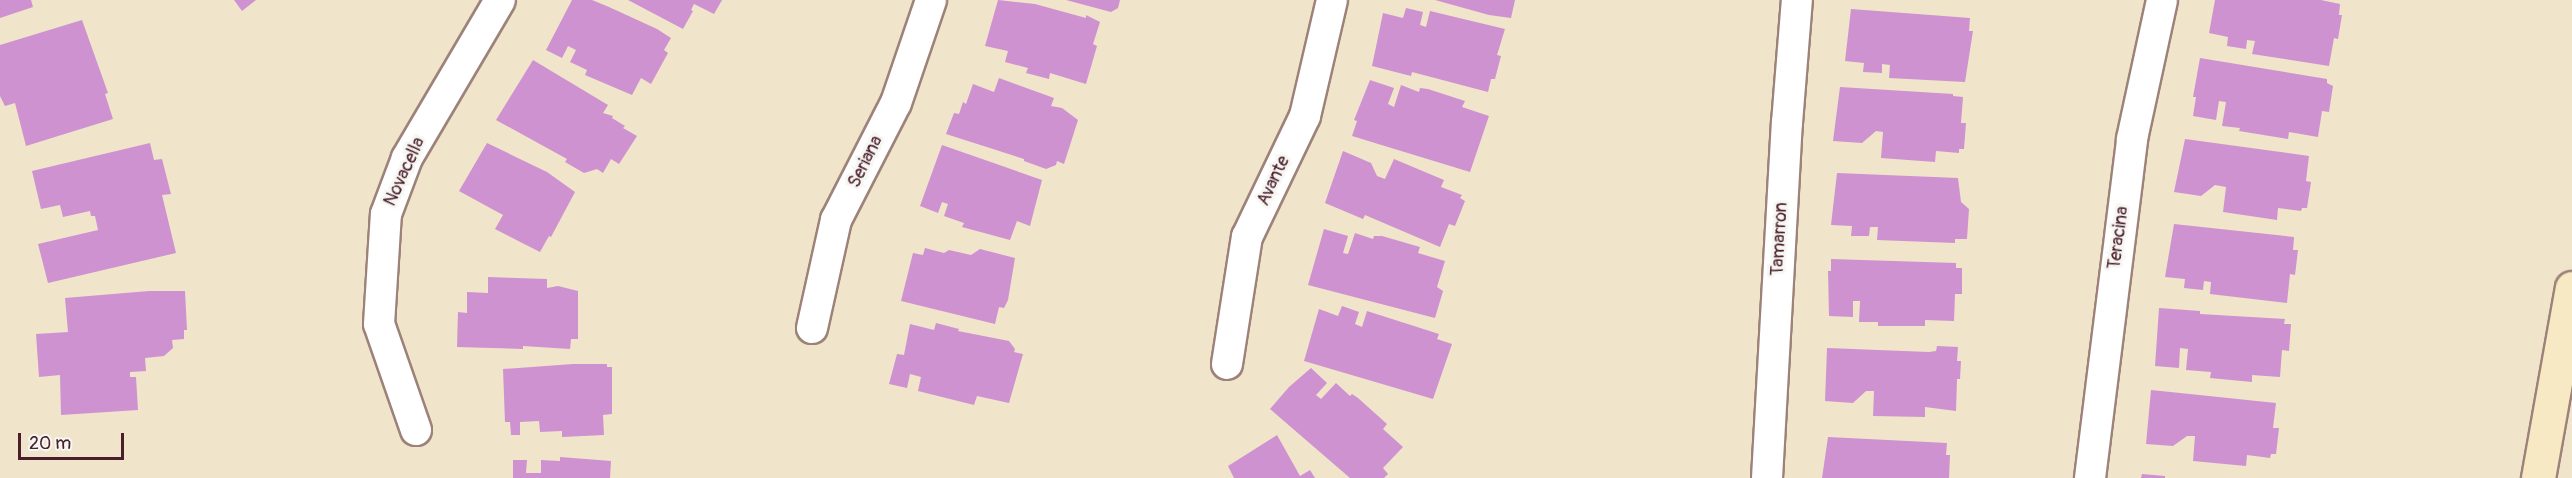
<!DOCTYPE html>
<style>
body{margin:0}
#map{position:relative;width:2572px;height:478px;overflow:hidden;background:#f0e4ca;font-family:Pangolin,sans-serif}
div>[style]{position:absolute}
.building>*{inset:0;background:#ce92d1}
.roads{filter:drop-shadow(2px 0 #9d827a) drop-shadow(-2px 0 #9d827a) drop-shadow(0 2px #9d827a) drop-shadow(0 -2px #9d827a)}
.street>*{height:30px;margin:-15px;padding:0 15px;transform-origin:15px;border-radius:15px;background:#fff}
.secondary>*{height:33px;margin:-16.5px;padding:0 16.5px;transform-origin:16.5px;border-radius:16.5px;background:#f6e9c3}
span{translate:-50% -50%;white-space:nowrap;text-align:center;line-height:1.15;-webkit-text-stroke:6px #f6f6f2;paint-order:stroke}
.street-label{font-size:18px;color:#4a1f2b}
.scale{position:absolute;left:18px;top:433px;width:106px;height:27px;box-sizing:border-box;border:3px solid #4a1f2b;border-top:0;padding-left:8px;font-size:18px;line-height:21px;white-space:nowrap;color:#4a1f2b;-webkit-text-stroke:4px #f6f6f2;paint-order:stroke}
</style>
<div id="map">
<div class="building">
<div style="clip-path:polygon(0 0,31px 0,33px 7px,0 18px)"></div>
<div style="clip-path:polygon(234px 0,256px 0,242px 11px)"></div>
<div style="clip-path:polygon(572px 0,592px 0,609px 7px,657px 29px,671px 38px,664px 50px,668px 53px,651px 84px,641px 78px,632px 95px,585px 75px,587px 70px,570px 62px,576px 50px,568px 46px,562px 58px,546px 50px)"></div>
<div style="clip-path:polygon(628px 0,722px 0,714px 14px,694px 4px,691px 10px,693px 11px,683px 29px)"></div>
<div style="clip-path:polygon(998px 0,1035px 4px,1086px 18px,1086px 15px,1100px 22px,1093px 44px,1097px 46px,1086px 84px,1050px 73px,1049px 79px,1026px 73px,1028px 68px,1005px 62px,1008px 51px,985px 46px)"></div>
<div style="clip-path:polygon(1066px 0,1120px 0,1118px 8px,1111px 12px)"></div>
<div style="clip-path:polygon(1435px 0,1515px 0,1511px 18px,1489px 15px)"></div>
<div style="clip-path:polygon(2215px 0,2321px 0,2340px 4px,2339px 15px,2342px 15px,2338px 39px,2334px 38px,2329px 66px,2252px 54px,2255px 41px,2247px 40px,2246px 49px,2227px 46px,2228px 37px,2209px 33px)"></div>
<div style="clip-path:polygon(1406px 8px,1423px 12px,1420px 25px,1426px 27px,1430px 11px,1505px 29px,1497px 55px,1501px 56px,1495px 79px,1491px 79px,1488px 92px,1412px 72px,1411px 76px,1372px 66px,1383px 13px,1403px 18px)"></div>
<div style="clip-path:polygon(1851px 9px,1970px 18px,1969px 31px,1973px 31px,1965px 82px,1889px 78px,1890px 65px,1882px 64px,1882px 73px,1863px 72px,1864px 63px,1845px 61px)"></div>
<div style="clip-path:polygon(82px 20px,108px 93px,105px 94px,113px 119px,26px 146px,15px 103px,5px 106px,0 96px,0 45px)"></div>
<div style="clip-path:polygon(2200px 58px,2327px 79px,2327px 83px,2333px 86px,2329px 112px,2322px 111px,2318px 137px,2289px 132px,2288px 139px,2239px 131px,2240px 128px,2222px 126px,2226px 102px,2219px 101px,2216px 120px,2193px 116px,2196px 97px,2193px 97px)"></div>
<div style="clip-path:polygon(533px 60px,608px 105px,603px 113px,613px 116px,612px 118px,625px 126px,623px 128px,637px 136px,619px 164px,611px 159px,603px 173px,597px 169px,584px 173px,565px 162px,567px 159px,496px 120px)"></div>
<div style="clip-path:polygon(999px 78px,1054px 98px,1051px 106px,1062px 108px,1078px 120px,1064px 164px,1057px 161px,1056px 165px,1046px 169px,1024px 161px,1024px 159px,946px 134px,954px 113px,959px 114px,963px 102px,966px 104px,973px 84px,994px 92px)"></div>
<div style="clip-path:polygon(1370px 80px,1394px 88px,1388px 104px,1394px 107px,1401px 85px,1419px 92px,1420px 88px,1428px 89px,1465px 101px,1462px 107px,1489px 116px,1470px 172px,1352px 136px,1357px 121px,1354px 120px)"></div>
<div style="clip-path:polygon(1840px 87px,1953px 94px,1953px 96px,1963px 97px,1961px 123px,1966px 123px,1964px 149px,1959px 149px,1959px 153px,1936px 151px,1935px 162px,1881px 158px,1883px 132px,1876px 131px,1862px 143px,1833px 141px)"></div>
<div style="clip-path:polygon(2185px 139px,2309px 156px,2306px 181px,2311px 182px,2307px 208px,2302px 208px,2301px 211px,2278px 208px,2277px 220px,2223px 212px,2226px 187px,2215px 185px,2201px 196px,2174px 192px)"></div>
<div style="clip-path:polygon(150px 143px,154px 160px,162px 159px,171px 194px,162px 195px,176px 253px,48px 283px,38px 244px,98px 230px,95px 216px,91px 216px,90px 211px,63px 217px,60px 205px,41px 209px,32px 171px)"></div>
<div style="clip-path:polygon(487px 143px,547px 172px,575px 192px,551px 237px,549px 236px,540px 252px,495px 229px,503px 215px,459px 191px)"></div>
<div style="clip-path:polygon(942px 145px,1042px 180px,1030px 226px,1017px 221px,1010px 240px,962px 227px,964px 223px,944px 216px,948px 204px,942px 202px,938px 213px,920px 206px)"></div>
<div style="clip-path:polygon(1343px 151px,1371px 163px,1377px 176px,1385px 179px,1394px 159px,1444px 180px,1441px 187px,1462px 195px,1460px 198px,1465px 201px,1455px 226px,1449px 224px,1440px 247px,1365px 215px,1363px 219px,1325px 203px)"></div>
<div style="clip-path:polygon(1837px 173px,1958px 178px,1961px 202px,1969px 209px,1967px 239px,1955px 239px,1955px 243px,1877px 240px,1878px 227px,1870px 227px,1869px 236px,1851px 236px,1852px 226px,1831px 225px)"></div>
<div style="clip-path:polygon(2174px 224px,2294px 237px,2293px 250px,2298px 250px,2295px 275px,2290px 274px,2287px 303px,2210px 294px,2211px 282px,2204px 281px,2203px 290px,2184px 288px,2185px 279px,2165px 277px)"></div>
<div style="clip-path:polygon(1324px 229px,1348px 236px,1343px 253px,1348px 254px,1355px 233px,1373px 239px,1374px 236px,1382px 236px,1420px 247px,1418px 253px,1445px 261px,1437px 287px,1443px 291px,1435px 318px,1308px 285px)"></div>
<div style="clip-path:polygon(925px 248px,944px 253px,949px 250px,971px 255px,980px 249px,1015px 258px,1008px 300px,1004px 308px,999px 307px,995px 324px,901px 301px,913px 253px,923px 255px)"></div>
<div style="clip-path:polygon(1831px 259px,1956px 263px,1956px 268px,1962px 268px,1962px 294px,1955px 294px,1954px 321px,1925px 320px,1925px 326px,1878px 326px,1878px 322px,1859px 322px,1860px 301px,1853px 301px,1853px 317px,1829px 316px,1828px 271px,1831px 271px)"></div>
<div style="clip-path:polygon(488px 277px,547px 279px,547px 288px,558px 286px,578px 291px,578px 339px,571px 339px,570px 349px,523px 346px,523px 349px,457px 347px,458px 312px,467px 313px,467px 292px,488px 293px)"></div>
<div style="clip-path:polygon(149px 291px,185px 291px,187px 330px,184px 330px,184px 339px,172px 340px,173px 348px,164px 356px,145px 358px,146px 371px,130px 372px,130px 377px,136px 377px,138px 410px,61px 415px,60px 375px,39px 377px,36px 334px,68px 332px,65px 298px)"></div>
<div style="clip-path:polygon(1342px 306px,1359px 312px,1355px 324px,1362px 327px,1367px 311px,1439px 334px,1437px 339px,1452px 344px,1433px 399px,1304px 361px,1319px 309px,1338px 316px)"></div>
<div style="clip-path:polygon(2159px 308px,2200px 311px,2200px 314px,2285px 319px,2284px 324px,2291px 324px,2289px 351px,2282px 350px,2280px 377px,2252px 375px,2252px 382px,2210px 378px,2211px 372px,2186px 370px,2188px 349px,2180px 348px,2179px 368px,2155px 366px)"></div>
<div style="clip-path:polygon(936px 323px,959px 329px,958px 331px,1009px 341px,1015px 349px,1014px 352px,1023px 354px,1009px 403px,977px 396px,974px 405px,918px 391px,921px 377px,910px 374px,907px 388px,889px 384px,897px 354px,904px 355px,910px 324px,934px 330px)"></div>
<div style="clip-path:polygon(1937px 346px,1958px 347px,1957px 361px,1961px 361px,1960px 379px,1957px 379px,1956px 411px,1925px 407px,1925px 417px,1873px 416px,1874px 391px,1866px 391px,1853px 403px,1825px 401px,1827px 348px,1929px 352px,1936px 351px)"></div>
<div style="clip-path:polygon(573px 364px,607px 364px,607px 367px,612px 367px,612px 414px,603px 415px,604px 435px,562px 437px,562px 431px,540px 432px,539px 421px,520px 422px,520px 435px,511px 435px,510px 422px,505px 422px,503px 369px)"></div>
<div style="clip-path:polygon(1311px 368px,1327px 383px,1316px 395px,1321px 399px,1336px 383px,1350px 396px,1352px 394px,1358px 398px,1387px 424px,1383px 429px,1403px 447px,1383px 468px,1388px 474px,1384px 478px,1350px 478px,1270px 409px,1289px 387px)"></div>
<div style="clip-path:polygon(2151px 390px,2276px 403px,2273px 428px,2279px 428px,2276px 454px,2271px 454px,2270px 458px,2247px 455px,2246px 466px,2193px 461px,2195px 436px,2187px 436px,2173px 446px,2146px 444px)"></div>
<div style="clip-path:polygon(1277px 435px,1300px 476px,1310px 470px,1315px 478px,1234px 478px,1228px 466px)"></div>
<div style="clip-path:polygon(1828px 437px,1947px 443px,1946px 455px,1950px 455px,1949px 478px,1822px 478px)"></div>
<div style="clip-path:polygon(560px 457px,611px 461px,610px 478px,513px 478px,513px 460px,527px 460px,526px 473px,541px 473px,541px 460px,560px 461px)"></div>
<div style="clip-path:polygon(2142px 474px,2165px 476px,2165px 478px,2141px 478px)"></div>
</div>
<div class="roads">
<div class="street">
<div style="left:812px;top:328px;width:111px;rotate:-77.5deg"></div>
<div style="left:836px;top:220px;width:131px;rotate:-62.9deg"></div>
<div style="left:896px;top:103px;width:109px;rotate:-71.2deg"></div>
<div style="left:1227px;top:364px;width:129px;rotate:-81.1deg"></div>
<div style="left:1247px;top:237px;width:134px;rotate:-64.4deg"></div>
<div style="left:1305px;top:116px;width:119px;rotate:-76.9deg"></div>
<div style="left:416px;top:430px;width:112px;rotate:-109.2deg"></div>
<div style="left:379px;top:324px;width:110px;rotate:-86.4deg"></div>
<div style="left:386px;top:214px;width:60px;rotate:-69.4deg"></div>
<div style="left:407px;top:158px;width:183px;rotate:-59.5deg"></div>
<div style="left:1767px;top:478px;width:356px;rotate:-86.8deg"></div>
<div style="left:1787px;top:123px;width:123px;rotate:-85.4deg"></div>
<div style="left:2090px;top:478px;width:342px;rotate:-82.9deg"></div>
<div style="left:2132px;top:139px;width:142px;rotate:-77.8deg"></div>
</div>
<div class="secondary">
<div style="left:2538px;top:478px;width:193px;rotate:-79.9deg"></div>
</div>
</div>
<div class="street-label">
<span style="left:866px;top:162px;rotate:-63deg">Seriana</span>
<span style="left:405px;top:172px;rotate:-65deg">Novacella</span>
<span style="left:1274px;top:181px;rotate:-65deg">Avante</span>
<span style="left:2119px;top:238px;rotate:-82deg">Teracina</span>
<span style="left:1780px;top:239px;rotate:-87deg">Tamarron</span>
</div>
<div class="scale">20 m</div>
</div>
